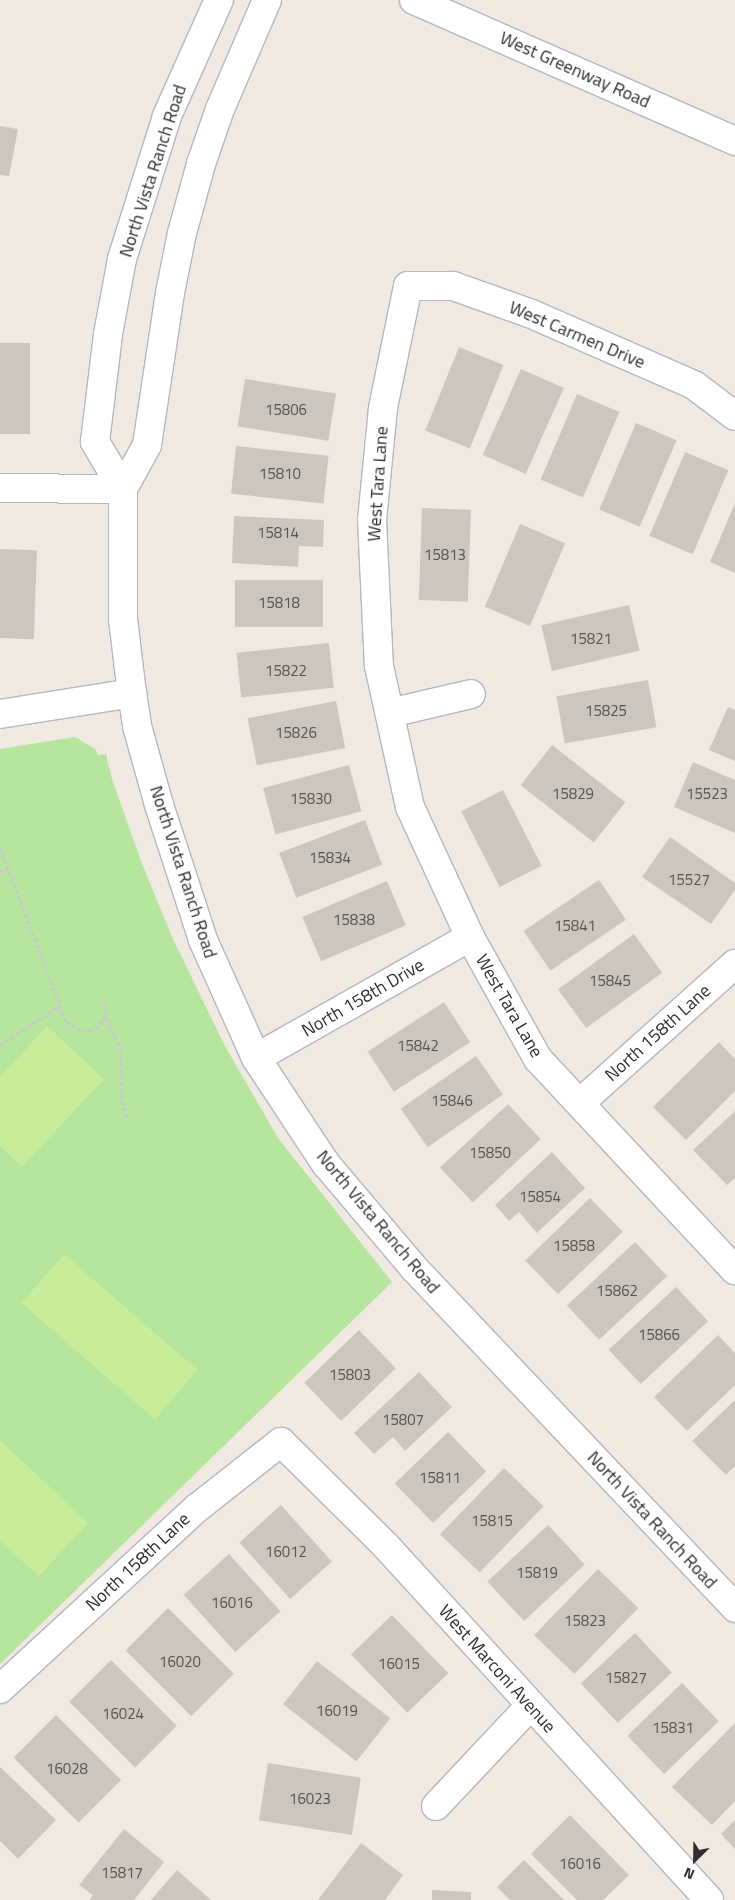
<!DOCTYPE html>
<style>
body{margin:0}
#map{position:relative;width:735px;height:1900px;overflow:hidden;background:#efe9e1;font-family:"Titillium Web",sans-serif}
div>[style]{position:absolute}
.green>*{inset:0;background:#b6e59e}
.pitch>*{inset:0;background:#c9ec9a;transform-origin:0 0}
.building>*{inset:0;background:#cbc7bf;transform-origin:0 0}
.path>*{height:3px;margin-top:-1.5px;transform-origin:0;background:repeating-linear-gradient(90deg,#c9c9c9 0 4px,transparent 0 6.5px)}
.roads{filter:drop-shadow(1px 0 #b4b7c1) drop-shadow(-1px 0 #b4b7c1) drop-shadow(0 1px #b4b7c1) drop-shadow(0 -1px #b4b7c1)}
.minor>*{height:28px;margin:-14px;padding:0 14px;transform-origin:14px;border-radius:14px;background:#fff}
.tertiary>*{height:28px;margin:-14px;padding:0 14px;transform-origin:14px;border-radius:14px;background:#fff}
.secondary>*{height:28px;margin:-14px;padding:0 14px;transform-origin:14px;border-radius:14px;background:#fff}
span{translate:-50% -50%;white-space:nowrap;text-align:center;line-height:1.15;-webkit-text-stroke:4px #fff;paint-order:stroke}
.number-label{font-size:15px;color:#555452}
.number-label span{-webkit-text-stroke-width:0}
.street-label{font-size:18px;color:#2e2e2e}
.north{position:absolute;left:670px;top:1835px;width:50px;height:50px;-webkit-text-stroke:4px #fff;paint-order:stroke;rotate:203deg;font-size:14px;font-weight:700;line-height:20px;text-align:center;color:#2e2e2e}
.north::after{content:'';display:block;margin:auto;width:18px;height:22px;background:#2e2e2e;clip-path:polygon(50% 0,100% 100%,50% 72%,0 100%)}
</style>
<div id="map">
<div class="green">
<div style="clip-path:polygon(75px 737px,95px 749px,98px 755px,106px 754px,112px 779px,142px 864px,173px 939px,225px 1046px,278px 1138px,392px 1282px,0 1664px,0 749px)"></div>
</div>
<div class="pitch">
<div style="clip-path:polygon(47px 1026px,104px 1079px,22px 1167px,0 1146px,0 1077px)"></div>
<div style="left:64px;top:1254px;width:177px;height:65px;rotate:41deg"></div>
<div style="clip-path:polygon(0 1440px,88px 1523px,39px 1576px,0 1541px)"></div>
</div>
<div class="building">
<div style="clip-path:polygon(0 126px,18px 129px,9px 176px,0 175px)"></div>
<div style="left:0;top:343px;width:30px;height:91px"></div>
<div style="left:459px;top:347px;width:48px;height:90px;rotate:22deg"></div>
<div style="left:521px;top:369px;width:47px;height:94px;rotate:24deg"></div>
<div style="left:245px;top:379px;width:92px;height:48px;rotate:9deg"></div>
<div style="left:577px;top:394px;width:46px;height:93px;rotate:23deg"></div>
<div style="left:636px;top:423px;width:44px;height:94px;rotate:23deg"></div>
<div style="left:236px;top:446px;width:93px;height:48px;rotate:6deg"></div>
<div style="left:685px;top:452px;width:47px;height:91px;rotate:23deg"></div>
<div style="clip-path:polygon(735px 503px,735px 573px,710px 562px)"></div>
<div style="left:422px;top:508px;width:49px;height:92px;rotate:2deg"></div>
<div style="clip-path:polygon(234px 516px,324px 520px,323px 547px,299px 546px,298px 567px,232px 563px)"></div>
<div style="left:520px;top:524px;width:49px;height:90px;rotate:23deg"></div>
<div style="left:0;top:549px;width:37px;height:89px;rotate:2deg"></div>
<div style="left:235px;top:580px;width:88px;height:47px"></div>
<div style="left:629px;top:605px;width:47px;height:90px;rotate:77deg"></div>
<div style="left:329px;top:643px;width:45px;height:93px;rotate:84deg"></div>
<div style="left:648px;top:680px;width:48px;height:93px;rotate:80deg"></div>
<div style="left:336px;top:701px;width:48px;height:90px;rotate:79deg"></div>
<div style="clip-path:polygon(728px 707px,735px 710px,735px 761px,709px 750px)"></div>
<div style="left:552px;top:745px;width:93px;height:51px;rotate:38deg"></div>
<div style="clip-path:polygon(693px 762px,735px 780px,735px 833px,674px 807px)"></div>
<div style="left:349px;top:765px;width:48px;height:89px;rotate:75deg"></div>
<div style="left:503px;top:790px;width:85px;height:47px;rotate:63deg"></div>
<div style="left:365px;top:820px;width:48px;height:92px;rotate:69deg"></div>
<div style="clip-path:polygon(670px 837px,735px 883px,735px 890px,711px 924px,642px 877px)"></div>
<div style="left:599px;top:880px;width:48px;height:91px;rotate:56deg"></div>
<div style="left:387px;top:881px;width:48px;height:92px;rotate:67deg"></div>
<div style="left:634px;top:934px;width:48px;height:94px;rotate:54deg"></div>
<div style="left:444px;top:1002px;width:48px;height:91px;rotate:57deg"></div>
<div style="clip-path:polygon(719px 1042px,735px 1059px,735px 1091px,686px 1140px,653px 1107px)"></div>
<div style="left:476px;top:1056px;width:47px;height:92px;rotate:55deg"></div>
<div style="left:508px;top:1104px;width:48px;height:93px;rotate:47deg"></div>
<div style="clip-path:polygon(735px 1111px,735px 1178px,727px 1185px,693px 1150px)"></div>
<div style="clip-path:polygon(552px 1152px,585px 1188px,537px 1233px,519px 1212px,509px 1221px,495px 1205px)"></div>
<div style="left:590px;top:1198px;width:47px;height:90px;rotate:46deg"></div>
<div style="left:635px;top:1242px;width:47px;height:93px;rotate:47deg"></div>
<div style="left:676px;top:1287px;width:47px;height:92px;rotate:47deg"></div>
<div style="left:359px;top:1330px;width:53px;height:76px;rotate:46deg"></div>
<div style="clip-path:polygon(718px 1335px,735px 1353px,735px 1385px,687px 1431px,654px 1397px)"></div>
<div style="clip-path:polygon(419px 1372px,452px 1407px,405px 1451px,393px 1437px,374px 1454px,354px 1433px)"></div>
<div style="clip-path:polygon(735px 1400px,735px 1466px,726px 1475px,692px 1441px)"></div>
<div style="left:448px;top:1432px;width:55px;height:74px;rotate:46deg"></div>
<div style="left:504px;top:1468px;width:55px;height:92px;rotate:44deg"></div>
<div style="left:281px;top:1505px;width:76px;height:56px;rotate:48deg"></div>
<div style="left:548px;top:1525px;width:54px;height:83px;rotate:47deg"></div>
<div style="left:229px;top:1554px;width:77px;height:61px;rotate:48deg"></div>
<div style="left:598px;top:1569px;width:56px;height:92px;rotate:44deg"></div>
<div style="left:168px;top:1608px;width:93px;height:60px;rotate:45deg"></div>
<div style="left:392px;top:1615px;width:81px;height:57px;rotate:46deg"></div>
<div style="left:635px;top:1633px;width:54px;height:74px;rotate:47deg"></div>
<div style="left:111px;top:1660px;width:93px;height:59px;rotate:45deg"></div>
<div style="left:317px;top:1661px;width:93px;height:55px;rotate:38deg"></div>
<div style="left:682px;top:1683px;width:53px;height:76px;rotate:46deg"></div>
<div style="left:56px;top:1715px;width:92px;height:60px;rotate:45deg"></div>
<div style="clip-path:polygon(735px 1723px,735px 1801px,712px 1825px,672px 1787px)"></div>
<div style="left:268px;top:1763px;width:94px;height:58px;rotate:9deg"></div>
<div style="clip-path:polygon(0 1767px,56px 1820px,18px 1859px,0 1841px)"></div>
<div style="clip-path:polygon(570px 1815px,629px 1875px,603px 1900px,577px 1900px,531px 1854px)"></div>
<div style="clip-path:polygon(735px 1820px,735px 1849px,721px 1834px)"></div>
<div style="clip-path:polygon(124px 1829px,164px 1862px,134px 1900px,89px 1900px,93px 1895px,79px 1885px)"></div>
<div style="clip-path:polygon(361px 1843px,403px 1875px,385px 1900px,318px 1900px)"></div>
<div style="clip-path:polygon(524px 1860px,564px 1900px,510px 1900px,497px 1887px)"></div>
<div style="clip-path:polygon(177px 1870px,211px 1900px,151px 1900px)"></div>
<div style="clip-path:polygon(432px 1890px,471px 1892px,471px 1900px,432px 1900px)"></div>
</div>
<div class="path">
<div style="left:0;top:847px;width:187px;rotate:69.3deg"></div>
<div style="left:66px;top:1022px;width:18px;rotate:29deg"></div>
<div style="left:82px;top:1031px;width:13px;rotate:-9deg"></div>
<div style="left:95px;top:1029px;width:18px;rotate:-49deg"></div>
<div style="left:107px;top:1015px;width:14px;rotate:-107deg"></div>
<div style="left:0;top:872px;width:9px;rotate:-21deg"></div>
<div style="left:106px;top:1018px;width:34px;rotate:64deg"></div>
<div style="left:121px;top:1049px;width:52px;rotate:88.9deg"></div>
<div style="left:122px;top:1101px;width:19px;rotate:72deg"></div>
<div style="left:0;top:1045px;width:72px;rotate:-33deg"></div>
</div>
<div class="roads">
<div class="minor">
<div style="left:735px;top:416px;width:51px;rotate:-142.9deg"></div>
<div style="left:694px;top:385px;width:180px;rotate:-156.4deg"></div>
<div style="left:529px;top:313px;width:81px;rotate:-160.4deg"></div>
<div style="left:453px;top:286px;width:45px;rotate:180deg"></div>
<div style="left:408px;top:286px;width:125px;rotate:101.6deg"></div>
<div style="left:383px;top:408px;width:113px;rotate:95.6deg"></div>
<div style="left:372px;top:520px;width:146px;rotate:87.3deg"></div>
<div style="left:379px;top:666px;width:144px;rotate:77.6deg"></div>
<div style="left:410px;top:807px;width:143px;rotate:65.2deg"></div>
<div style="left:470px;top:937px;width:140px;rotate:60.9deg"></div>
<div style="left:538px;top:1059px;width:289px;rotate:47deg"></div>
<div style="left:0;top:488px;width:123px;rotate:0.5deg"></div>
<div style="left:390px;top:713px;width:83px;rotate:-13.2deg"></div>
<div style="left:256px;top:1058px;width:246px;rotate:-29.5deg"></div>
<div style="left:581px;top:1102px;width:207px;rotate:-41.9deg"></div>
<div style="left:0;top:1689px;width:268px;rotate:-42.6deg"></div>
<div style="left:197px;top:1508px;width:107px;rotate:-38.2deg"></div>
<div style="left:281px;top:1442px;width:148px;rotate:44.7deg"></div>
<div style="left:386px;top:1546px;width:479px;rotate:47.6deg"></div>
<div style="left:436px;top:1806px;width:137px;rotate:-46.8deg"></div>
</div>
<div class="tertiary">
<div style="left:267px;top:0;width:119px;rotate:113.3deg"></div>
<div style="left:220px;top:109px;width:58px;rotate:109.1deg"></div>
<div style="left:201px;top:164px;width:72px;rotate:105.4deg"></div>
<div style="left:182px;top:233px;width:61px;rotate:101.3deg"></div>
<div style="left:170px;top:293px;width:154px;rotate:98.6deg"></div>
<div style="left:147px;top:445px;width:50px;rotate:118.6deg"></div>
<div style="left:123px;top:489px;width:130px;rotate:90deg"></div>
<div style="left:123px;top:619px;width:75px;rotate:83.1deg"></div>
<div style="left:132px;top:693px;width:33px;rotate:81deg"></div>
<div style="left:137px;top:726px;width:82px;rotate:74.4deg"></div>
<div style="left:159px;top:805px;width:142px;rotate:71.9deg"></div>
<div style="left:203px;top:940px;width:129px;rotate:65.8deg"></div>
<div style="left:256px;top:1058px;width:127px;rotate:56.6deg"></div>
<div style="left:326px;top:1164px;width:136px;rotate:49.8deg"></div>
<div style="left:414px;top:1268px;width:468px;rotate:46.6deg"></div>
<div style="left:123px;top:489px;width:55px;rotate:-120.8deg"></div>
<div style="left:95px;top:442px;width:109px;rotate:-83.1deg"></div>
<div style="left:108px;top:334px;width:76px;rotate:-79.4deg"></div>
<div style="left:122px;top:259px;width:150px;rotate:-72.5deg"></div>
<div style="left:167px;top:116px;width:127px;rotate:-65.9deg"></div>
<div style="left:0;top:714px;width:134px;rotate:-9deg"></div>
</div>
<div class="secondary">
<div style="left:414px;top:0;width:351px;rotate:23.7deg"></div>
</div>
</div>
<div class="number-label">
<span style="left:286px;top:410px">15806</span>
<span style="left:280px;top:474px">15810</span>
<span style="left:278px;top:533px">15814</span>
<span style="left:445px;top:555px">15813</span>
<span style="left:279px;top:603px">15818</span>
<span style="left:591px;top:639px">15821</span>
<span style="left:286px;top:671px">15822</span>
<span style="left:606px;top:711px">15825</span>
<span style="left:296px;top:733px">15826</span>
<span style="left:573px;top:794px">15829</span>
<span style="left:707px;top:794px">15523</span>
<span style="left:311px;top:799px">15830</span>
<span style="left:330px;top:858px">15834</span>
<span style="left:689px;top:880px">15527</span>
<span style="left:354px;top:920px">15838</span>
<span style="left:575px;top:926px">15841</span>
<span style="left:610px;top:981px">15845</span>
<span style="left:418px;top:1046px">15842</span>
<span style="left:452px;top:1101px">15846</span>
<span style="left:490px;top:1153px">15850</span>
<span style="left:540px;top:1197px">15854</span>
<span style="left:574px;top:1246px">15858</span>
<span style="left:617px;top:1291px">15862</span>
<span style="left:659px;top:1335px">15866</span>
<span style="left:350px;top:1375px">15803</span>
<span style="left:403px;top:1420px">15807</span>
<span style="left:440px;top:1478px">15811</span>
<span style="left:492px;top:1521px">15815</span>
<span style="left:286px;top:1552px">16012</span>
<span style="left:537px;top:1573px">15819</span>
<span style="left:232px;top:1603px">16016</span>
<span style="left:585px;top:1621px">15823</span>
<span style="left:180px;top:1662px">16020</span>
<span style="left:399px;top:1664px">16015</span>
<span style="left:626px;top:1678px">15827</span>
<span style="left:337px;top:1711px">16019</span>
<span style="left:123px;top:1714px">16024</span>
<span style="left:673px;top:1728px">15831</span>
<span style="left:67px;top:1769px">16028</span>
<span style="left:310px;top:1799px">16023</span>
<span style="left:580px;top:1864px">16016</span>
<span style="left:122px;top:1873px">15817</span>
</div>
<div class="street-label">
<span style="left:575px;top:70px;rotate:24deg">West Greenway Road</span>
<span style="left:153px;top:171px;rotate:-72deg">North Vista Ranch Road</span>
<span style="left:577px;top:335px;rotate:23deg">West Carmen Drive</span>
<span style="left:378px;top:484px;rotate:-86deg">West Tara Lane</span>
<span style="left:183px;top:872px;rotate:72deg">North Vista Ranch Road</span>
<span style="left:363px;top:998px;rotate:-30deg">North 158th Drive</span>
<span style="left:509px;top:1006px;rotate:60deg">West Tara Lane</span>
<span style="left:658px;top:1033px;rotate:-42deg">North 158th Lane</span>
<span style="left:378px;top:1222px;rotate:50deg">North Vista Ranch Road</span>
<span style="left:652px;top:1520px;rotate:47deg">North Vista Ranch Road</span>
<span style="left:138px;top:1562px;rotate:-43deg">North 158th Lane</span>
<span style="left:497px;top:1669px;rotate:48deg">West Marconi Avenue</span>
</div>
<div class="north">N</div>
</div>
